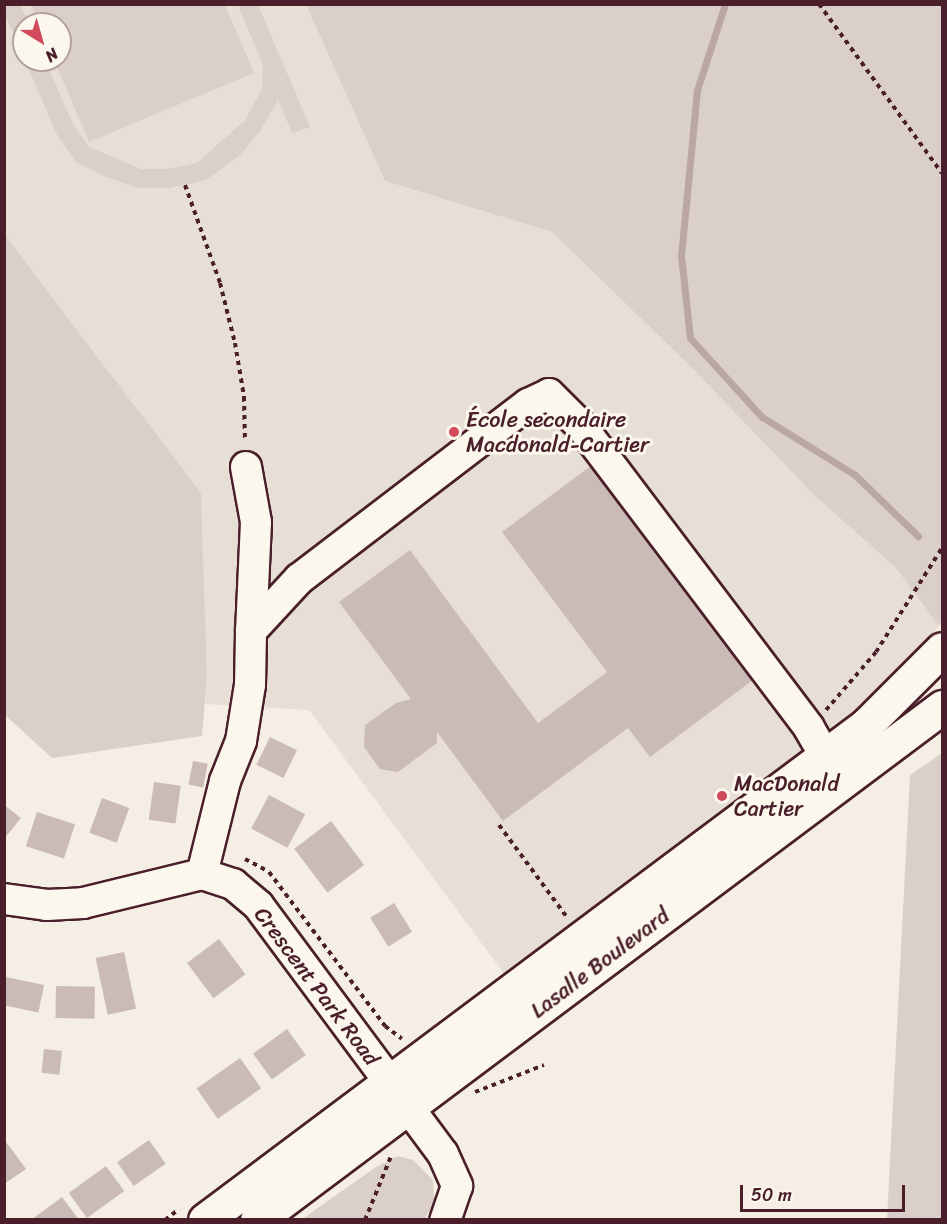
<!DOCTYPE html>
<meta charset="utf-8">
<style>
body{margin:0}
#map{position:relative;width:947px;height:1224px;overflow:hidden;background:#f4eee4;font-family:Sriracha,sans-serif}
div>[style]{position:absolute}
.built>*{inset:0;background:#e7dfd6}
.green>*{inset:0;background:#dbd0c9}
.stream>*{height:7px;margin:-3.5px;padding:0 3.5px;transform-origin:3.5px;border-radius:3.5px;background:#baa7a5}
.building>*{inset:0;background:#cabbb6;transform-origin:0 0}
.path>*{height:4px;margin-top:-2px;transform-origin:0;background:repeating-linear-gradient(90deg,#4a1f2b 0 4.5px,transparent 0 9px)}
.roads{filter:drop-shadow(2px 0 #4a1f2b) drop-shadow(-2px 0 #4a1f2b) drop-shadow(0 2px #4a1f2b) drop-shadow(0 -2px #4a1f2b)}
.minor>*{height:30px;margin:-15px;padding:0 15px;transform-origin:15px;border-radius:15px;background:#fbf7ec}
.major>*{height:33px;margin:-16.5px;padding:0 16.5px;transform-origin:16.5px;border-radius:16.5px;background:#fbf7ec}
.highway>*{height:33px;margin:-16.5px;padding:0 16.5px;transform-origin:16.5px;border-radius:16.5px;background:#fbf7ec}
.dots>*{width:16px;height:16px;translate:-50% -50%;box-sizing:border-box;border:3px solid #fbf7ec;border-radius:50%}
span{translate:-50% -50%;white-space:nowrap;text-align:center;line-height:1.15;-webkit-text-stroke:6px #fbf7ec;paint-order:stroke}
.poi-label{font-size:22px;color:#4a1f2b}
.left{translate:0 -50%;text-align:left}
.street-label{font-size:22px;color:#4a1f2b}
.frame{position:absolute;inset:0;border:6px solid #4a1f2b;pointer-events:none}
.north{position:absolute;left:12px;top:12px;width:60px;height:60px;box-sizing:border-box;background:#fbf7ec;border:2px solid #b4a19f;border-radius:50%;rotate:143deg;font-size:16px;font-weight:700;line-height:24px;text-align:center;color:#4a1f2b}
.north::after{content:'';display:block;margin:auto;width:21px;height:27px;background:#d1495b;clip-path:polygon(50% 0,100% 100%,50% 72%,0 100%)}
.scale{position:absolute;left:740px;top:1185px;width:165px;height:27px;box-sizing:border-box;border:3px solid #4a1f2b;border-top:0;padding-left:8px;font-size:18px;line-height:21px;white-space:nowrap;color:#4a1f2b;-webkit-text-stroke:4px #fbf7ec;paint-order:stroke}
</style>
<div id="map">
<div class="built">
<div style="clip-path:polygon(evenodd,5px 5px,306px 5px,385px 181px,552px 232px,695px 371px,815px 496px,895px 567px,939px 626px,861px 710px,508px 979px,309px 710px,205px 704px,207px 676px,201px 493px,5px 235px,5px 5px,24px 24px,60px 24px,60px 60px,24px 60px,24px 24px)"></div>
</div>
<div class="green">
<div style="clip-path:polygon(4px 5px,21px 5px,29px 24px,24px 24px,24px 59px,5px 14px)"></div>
<div style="clip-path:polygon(31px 5px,225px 5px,254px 73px,89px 142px,54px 60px,60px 60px,60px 24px,39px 24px)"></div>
<div style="clip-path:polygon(238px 5px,258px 5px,310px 127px,292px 133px,278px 100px,260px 131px,240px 155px,206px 180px,169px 188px,138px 188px,106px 177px,76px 162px,56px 133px,25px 60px,45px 60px,73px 124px,89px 147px,141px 169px,167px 169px,197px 163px,245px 120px,262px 89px,263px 65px)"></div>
<div style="clip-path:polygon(306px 5px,942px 5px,942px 621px,939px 626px,895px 567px,815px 496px,695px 371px,552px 232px,385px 181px)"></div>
<div style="clip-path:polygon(5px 235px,201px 493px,207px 676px,202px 736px,52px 758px,5px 715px)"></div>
<div style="clip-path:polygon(942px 753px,942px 1219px,887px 1219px,910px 775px)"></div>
<div style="clip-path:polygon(398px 1156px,413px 1160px,433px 1180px,434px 1202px,425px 1219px,302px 1219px,376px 1167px)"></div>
</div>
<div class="stream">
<div style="left:725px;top:4px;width:90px;rotate:108deg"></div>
<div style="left:697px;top:90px;width:166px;rotate:95.5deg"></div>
<div style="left:681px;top:255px;width:83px;rotate:83.8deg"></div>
<div style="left:690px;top:338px;width:107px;rotate:47.7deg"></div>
<div style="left:762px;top:417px;width:110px;rotate:31.9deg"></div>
<div style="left:855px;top:475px;width:88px;rotate:44.1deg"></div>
</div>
<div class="building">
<div style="clip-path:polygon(592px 465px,753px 680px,650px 757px,628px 728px,503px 821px,437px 732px,437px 743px,398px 772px,380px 769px,364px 747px,365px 725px,396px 703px,411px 699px,339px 602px,410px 550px,538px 723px,607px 672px,502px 532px)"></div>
<div style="left:270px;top:737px;width:30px;height:31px;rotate:26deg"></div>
<div style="left:193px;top:761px;width:15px;height:24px;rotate:11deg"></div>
<div style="left:154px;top:782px;width:27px;height:38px;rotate:8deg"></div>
<div style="left:269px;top:795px;width:41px;height:38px;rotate:28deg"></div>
<div style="left:102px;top:798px;width:29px;height:37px;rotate:20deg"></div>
<div style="clip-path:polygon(4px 805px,21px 818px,4px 839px)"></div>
<div style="left:37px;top:812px;width:40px;height:36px;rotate:18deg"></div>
<div style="left:331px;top:821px;width:55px;height:46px;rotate:53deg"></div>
<div style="left:394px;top:903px;width:34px;height:28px;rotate:58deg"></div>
<div style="left:219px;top:939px;width:44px;height:40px;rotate:53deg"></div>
<div style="left:124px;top:952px;width:58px;height:29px;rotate:78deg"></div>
<div style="left:6px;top:977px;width:39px;height:28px;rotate:12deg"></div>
<div style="left:56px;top:986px;width:39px;height:32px;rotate:1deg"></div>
<div style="left:287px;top:1029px;width:32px;height:42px;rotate:54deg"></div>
<div style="left:44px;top:1049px;width:18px;height:24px;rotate:6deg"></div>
<div style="left:240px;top:1058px;width:37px;height:53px;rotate:55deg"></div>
<div style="left:149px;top:1140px;width:29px;height:39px;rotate:55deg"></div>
<div style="clip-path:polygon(7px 1143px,26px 1169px,4px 1184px,4px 1145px)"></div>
<div style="left:106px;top:1166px;width:31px;height:46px;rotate:54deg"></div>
<div style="clip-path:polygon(62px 1197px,79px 1220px,31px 1220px)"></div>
</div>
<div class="path">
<div style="left:819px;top:4px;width:209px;rotate:54deg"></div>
<div style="left:185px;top:185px;width:104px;rotate:70.3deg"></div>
<div style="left:220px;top:283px;width:62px;rotate:76deg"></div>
<div style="left:235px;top:343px;width:55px;rotate:80.5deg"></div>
<div style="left:244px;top:397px;width:45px;rotate:88.7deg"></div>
<div style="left:826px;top:710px;width:77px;rotate:-49.2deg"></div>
<div style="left:876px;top:652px;width:123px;rotate:-57.6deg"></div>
<div style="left:499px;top:825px;width:113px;rotate:53.6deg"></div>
<div style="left:245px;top:859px;width:27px;rotate:28deg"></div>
<div style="left:269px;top:872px;width:193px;rotate:53deg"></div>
<div style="left:385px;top:1026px;width:21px;rotate:37deg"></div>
<div style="left:475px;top:1092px;width:74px;rotate:-21.4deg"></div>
<div style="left:165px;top:1220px;width:18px;rotate:-38deg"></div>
<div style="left:365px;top:1220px;width:71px;rotate:-67.8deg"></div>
</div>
<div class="roads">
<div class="minor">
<div style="left:246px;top:467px;width:56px;rotate:79.7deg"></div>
<div style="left:256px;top:522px;width:109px;rotate:92.6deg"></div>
<div style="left:202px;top:874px;width:96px;rotate:-76.1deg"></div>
<div style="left:225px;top:781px;width:43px;rotate:-68.2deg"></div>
<div style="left:241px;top:741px;width:57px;rotate:-80.9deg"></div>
<div style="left:250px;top:685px;width:54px;rotate:-88.9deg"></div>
<div style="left:251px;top:631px;width:71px;rotate:-47.3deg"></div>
<div style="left:299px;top:579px;width:288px;rotate:-37.4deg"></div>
<div style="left:528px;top:404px;width:23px;rotate:-25deg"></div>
<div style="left:549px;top:394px;width:45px;rotate:45deg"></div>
<div style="left:581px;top:426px;width:378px;rotate:52.9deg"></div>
<div style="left:809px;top:728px;width:32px;rotate:60deg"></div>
<div style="left:4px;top:899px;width:43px;rotate:7.9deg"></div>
<div style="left:47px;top:905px;width:36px;rotate:-3deg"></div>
<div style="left:83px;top:903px;width:122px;rotate:-13.7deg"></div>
<div style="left:202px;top:874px;width:33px;rotate:18deg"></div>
<div style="left:233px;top:884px;width:33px;rotate:40deg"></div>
<div style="left:258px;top:905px;width:310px;rotate:53.4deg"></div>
<div style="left:443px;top:1154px;width:35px;rotate:66deg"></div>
<div style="left:457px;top:1186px;width:36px;rotate:109deg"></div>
</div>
<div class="major">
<div style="left:205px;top:1220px;width:826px;rotate:-36.83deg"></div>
<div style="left:257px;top:1220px;width:856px;rotate:-36.83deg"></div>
</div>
<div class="highway">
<div style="left:866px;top:725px;width:107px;rotate:-45deg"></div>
</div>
</div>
<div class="dots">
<div style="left:454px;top:432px;background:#d1495b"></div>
<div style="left:722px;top:796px;background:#d1495b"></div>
</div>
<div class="poi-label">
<span class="left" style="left:466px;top:432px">École secondaire<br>Macdonald-Cartier</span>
<span class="left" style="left:734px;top:796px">MacDonald<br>Cartier</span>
</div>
<div class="street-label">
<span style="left:600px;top:963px;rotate:-37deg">Lasalle Boulevard</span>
<span style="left:317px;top:986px;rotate:53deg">Crescent Park Road</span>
</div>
<div class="frame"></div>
<div class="north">N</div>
<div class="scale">50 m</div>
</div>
